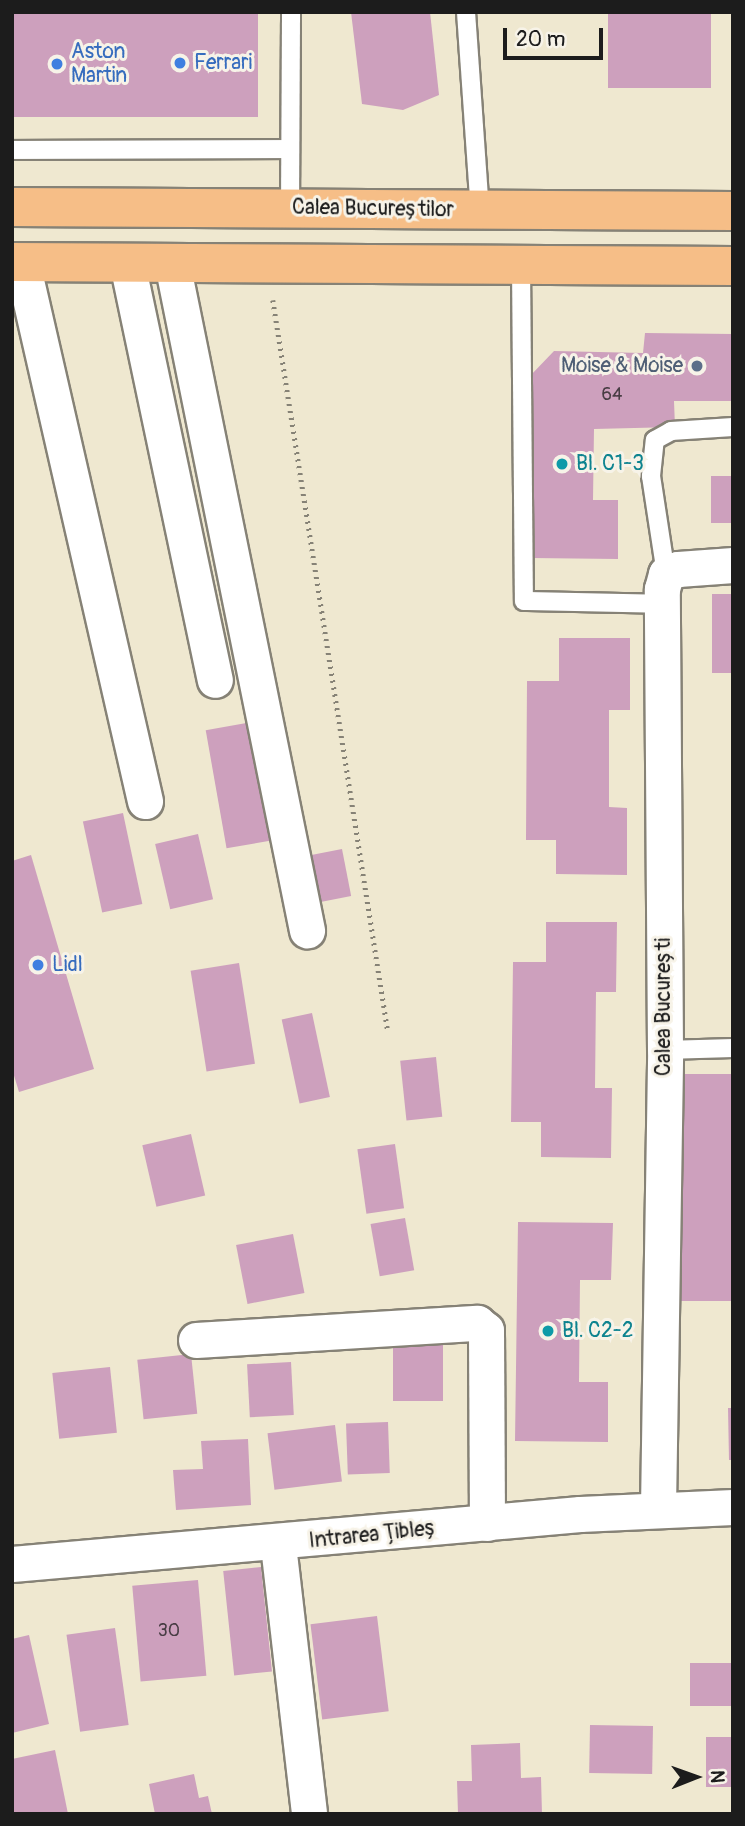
<!DOCTYPE html>
<meta charset="utf-8">
<style>
body{margin:0}
#map{position:relative;width:745px;height:1826px;overflow:hidden;background:#efe8d0;font-family:Pangolin,sans-serif}
div>[style]{position:absolute}
.building>*{inset:0;background:#cda0bd;transform-origin:0 0}
.path>*{height:4.5px;margin-top:-2.25px;transform-origin:0;background:repeating-linear-gradient(90deg,#868276 0 2px,transparent 0 7px)}
.roads{filter:drop-shadow(2px 0 #868276) drop-shadow(-2px 0 #868276) drop-shadow(0 2px #868276) drop-shadow(0 -2px #868276)}
.lane>*{height:18px;margin:-9px;padding:0 9px;transform-origin:9px;border-radius:9px;background:#fff}
.street>*{height:35px;margin:-17.5px;padding:0 17.5px;transform-origin:17.5px;border-radius:17.5px;background:#fff}
.highway>*{height:38px;margin:-19px;padding:0 19px;transform-origin:19px;border-radius:19px;background:#f6be87}
.dots>*{width:19px;height:19px;translate:-50% -50%;box-sizing:border-box;border:4px solid #f7f3e8;border-radius:50%}
span{translate:-50% -50%;white-space:nowrap;text-align:center;line-height:1.15;-webkit-text-stroke:6px #f7f3e8;paint-order:stroke}
.number-label{font-size:18px;color:#483d44}
.number-label span{-webkit-text-stroke-width:0}
.shop-label{font-size:21px;color:#366cbe}
.left{translate:0 -50%;text-align:left}
.street-label{font-size:21px;color:#1c1c1c}
.service-label{font-size:21px;color:#4e5e75}
.right{translate:-100% -50%;text-align:right}
.culture-label{font-size:21px;color:#0d838f}
.frame{position:absolute;inset:0;border:14px solid #1c1c1c;pointer-events:none}
.north{position:absolute;left:661px;top:1742px;width:70px;height:70px;-webkit-text-stroke:5px #f7f3e8;paint-order:stroke;rotate:89deg;font-size:19px;font-weight:700;line-height:28px;text-align:center;color:#1c1c1c}
.north::after{content:'';display:block;margin:auto;width:24px;height:32px;background:#1c1c1c;clip-path:polygon(50% 0,100% 100%,50% 72%,0 100%)}
.scale{position:absolute;left:503px;top:28px;width:100px;height:32px;box-sizing:border-box;border:4px solid #1c1c1c;border-top:0;padding-left:9px;font-size:21px;line-height:24px;white-space:nowrap;color:#1c1c1c;-webkit-text-stroke:5px #f7f3e8;paint-order:stroke}
</style>
<div id="map">
<div class="building">
<div style="left:12px;top:12px;width:246px;height:105px"></div>
<div style="clip-path:polygon(351px 12px,430px 12px,439px 95px,403px 110px,362px 104px)"></div>
<div style="left:608px;top:12px;width:103px;height:76px"></div>
<div style="clip-path:polygon(645px 333px,733px 334px,733px 401px,674px 401px,675px 427px,594px 429px,593px 500px,618px 500px,618px 559px,531px 558px,530px 376px,554px 351px,643px 353px)"></div>
<div style="left:733px;top:476px;width:47px;height:22px;rotate:90deg"></div>
<div style="left:733px;top:594px;width:79px;height:21px;rotate:90deg"></div>
<div style="clip-path:polygon(559px 638px,630px 638px,630px 710px,609px 710px,609px 807px,627px 808px,627px 875px,556px 874px,556px 840px,526px 840px,527px 681px,559px 681px)"></div>
<div style="left:252px;top:722px;width:120px;height:47px;rotate:80deg"></div>
<div style="left:123px;top:813px;width:93px;height:41px;rotate:78deg"></div>
<div style="left:198px;top:834px;width:67px;height:44px;rotate:77deg"></div>
<div style="left:342px;top:849px;width:48px;height:39px;rotate:79deg"></div>
<div style="clip-path:polygon(31px 855px,94px 1069px,19px 1092px,12px 1069px,12px 861px)"></div>
<div style="clip-path:polygon(546px 922px,617px 922px,616px 992px,596px 992px,595px 1088px,612px 1088px,611px 1158px,541px 1157px,541px 1122px,511px 1122px,513px 962px,546px 962px)"></div>
<div style="left:239px;top:963px;width:102px;height:49px;rotate:81deg"></div>
<div style="left:312px;top:1013px;width:86px;height:31px;rotate:78deg"></div>
<div style="left:436px;top:1057px;width:60px;height:36px;rotate:84deg"></div>
<div style="left:733px;top:1074px;width:227px;height:58px;rotate:90deg"></div>
<div style="left:191px;top:1134px;width:63px;height:50px;rotate:77deg"></div>
<div style="left:395px;top:1144px;width:65px;height:38px;rotate:82deg"></div>
<div style="left:405px;top:1218px;width:53px;height:35px;rotate:80deg"></div>
<div style="clip-path:polygon(518px 1222px,613px 1223px,611px 1280px,580px 1280px,579px 1382px,608px 1382px,608px 1442px,515px 1441px)"></div>
<div style="left:293px;top:1234px;width:60px;height:58px;rotate:79deg"></div>
<div style="left:393px;top:1338px;width:50px;height:63px"></div>
<div style="left:191px;top:1354px;width:60px;height:54px;rotate:84deg"></div>
<div style="left:291px;top:1362px;width:53px;height:44px;rotate:87deg"></div>
<div style="left:110px;top:1367px;width:66px;height:58px;rotate:84deg"></div>
<div style="clip-path:polygon(728px 1408px,733px 1408px,733px 1460px,729px 1460px)"></div>
<div style="left:388px;top:1422px;width:51px;height:42px;rotate:88deg"></div>
<div style="left:335px;top:1425px;width:57px;height:68px;rotate:83deg"></div>
<div style="clip-path:polygon(248px 1439px,251px 1505px,176px 1510px,173px 1470px,203px 1469px,201px 1441px)"></div>
<div style="left:261px;top:1567px;width:105px;height:38px;rotate:84deg"></div>
<div style="left:198px;top:1580px;width:96px;height:66px;rotate:85deg"></div>
<div style="left:377px;top:1616px;width:96px;height:67px;rotate:83deg"></div>
<div style="left:115px;top:1628px;width:98px;height:49px;rotate:82deg"></div>
<div style="clip-path:polygon(29px 1635px,49px 1724px,12px 1733px,12px 1639px)"></div>
<div style="left:690px;top:1663px;width:43px;height:43px"></div>
<div style="left:590px;top:1725px;width:63px;height:48px;rotate:1deg"></div>
<div style="left:706px;top:1737px;width:27px;height:50px"></div>
<div style="clip-path:polygon(520px 1743px,521px 1778px,541px 1777px,542px 1814px,458px 1814px,457px 1781px,472px 1781px,471px 1745px)"></div>
<div style="clip-path:polygon(55px 1750px,68px 1814px,12px 1814px,12px 1759px)"></div>
<div style="clip-path:polygon(194px 1774px,199px 1798px,208px 1796px,212px 1814px,155px 1814px,149px 1784px)"></div>
</div>
<div class="path">
<div style="left:273px;top:300px;width:741px;rotate:81.07deg"></div>
</div>
<div class="roads">
<div class="lane">
<div style="left:466px;top:12px;width:198px;rotate:86deg"></div>
<div style="left:12px;top:150px;width:278px;rotate:-0.2deg"></div>
<div style="left:290px;top:208px;width:196px;rotate:-89.7deg"></div>
<div style="left:521px;top:265px;width:336px;rotate:89.5deg"></div>
<div style="left:524px;top:601px;width:138px;rotate:1.2deg"></div>
<div style="left:666px;top:574px;width:99px;rotate:-98.7deg"></div>
<div style="left:651px;top:476px;width:36px;rotate:-84deg"></div>
<div style="left:655px;top:440px;width:18px;rotate:-29deg"></div>
<div style="left:671px;top:431px;width:62px;rotate:-3.7deg"></div>
<div style="left:665px;top:1050px;width:68px;rotate:-1.7deg"></div>
</div>
<div class="street">
<div style="left:22px;top:263px;width:552px;rotate:77.12deg"></div>
<div style="left:127px;top:263px;width:426px;rotate:78.1deg"></div>
<div style="left:172px;top:263px;width:681px;rotate:78.56deg"></div>
<div style="left:196px;top:1340px;width:282px;rotate:-3.5deg"></div>
<div style="left:477px;top:1323px;width:11px;rotate:38deg"></div>
<div style="left:486px;top:1330px;width:193px;rotate:89.7deg"></div>
<div style="left:658px;top:1508px;width:458px;rotate:-89.1deg"></div>
<div style="left:665px;top:1050px;width:461px;rotate:-90.4deg"></div>
<div style="left:662px;top:589px;width:16px;rotate:-75deg"></div>
<div style="left:666px;top:574px;width:13px;rotate:-23deg"></div>
<div style="left:678px;top:569px;width:55px;rotate:-4.2deg"></div>
<div style="left:278px;top:1545px;width:271px;rotate:83.4deg"></div>
<div style="left:12px;top:1564px;width:570px;rotate:-5.03deg"></div>
<div style="left:580px;top:1514px;width:153px;rotate:-2.6deg"></div>
</div>
<div class="highway">
<div style="left:12px;top:207px;width:721px;rotate:0.32deg"></div>
<div style="left:12px;top:262px;width:721px;rotate:0.32deg"></div>
</div>
</div>
<div class="dots">
<div style="left:180px;top:63px;background:#3f7fe0"></div>
<div style="left:57px;top:64px;background:#3f7fe0"></div>
<div style="left:697px;top:366px;background:#5c6f8a"></div>
<div style="left:562px;top:464px;background:#0f9aa8"></div>
<div style="left:38px;top:965px;background:#3f7fe0"></div>
<div style="left:548px;top:1331px;background:#0f9aa8"></div>
</div>
<div class="number-label">
<span style="left:612px;top:395px">64</span>
<span style="left:169px;top:1631px">30</span>
</div>
<div class="shop-label">
<span class="left" style="left:71px;top:64px">Aston<br>Martin</span>
<span class="left" style="left:194px;top:63px">Ferrari</span>
<span class="left" style="left:52px;top:965px">Lidl</span>
</div>
<div class="street-label">
<span style="left:373px;top:209px;rotate:1deg">Calea Bucureștilor</span>
<span style="left:664px;top:1007px;rotate:-90deg">Calea București</span>
<span style="left:373px;top:1535px;rotate:-6deg">Intrarea Țibleș</span>
</div>
<div class="service-label">
<span class="right" style="left:683px;top:366px">Moise &amp; Moise</span>
</div>
<div class="culture-label">
<span class="left" style="left:576px;top:464px">Bl. C1-3</span>
<span class="left" style="left:562px;top:1331px">Bl. C2-2</span>
</div>
<div class="frame"></div>
<div class="north">N</div>
<div class="scale">20 m</div>
</div>
